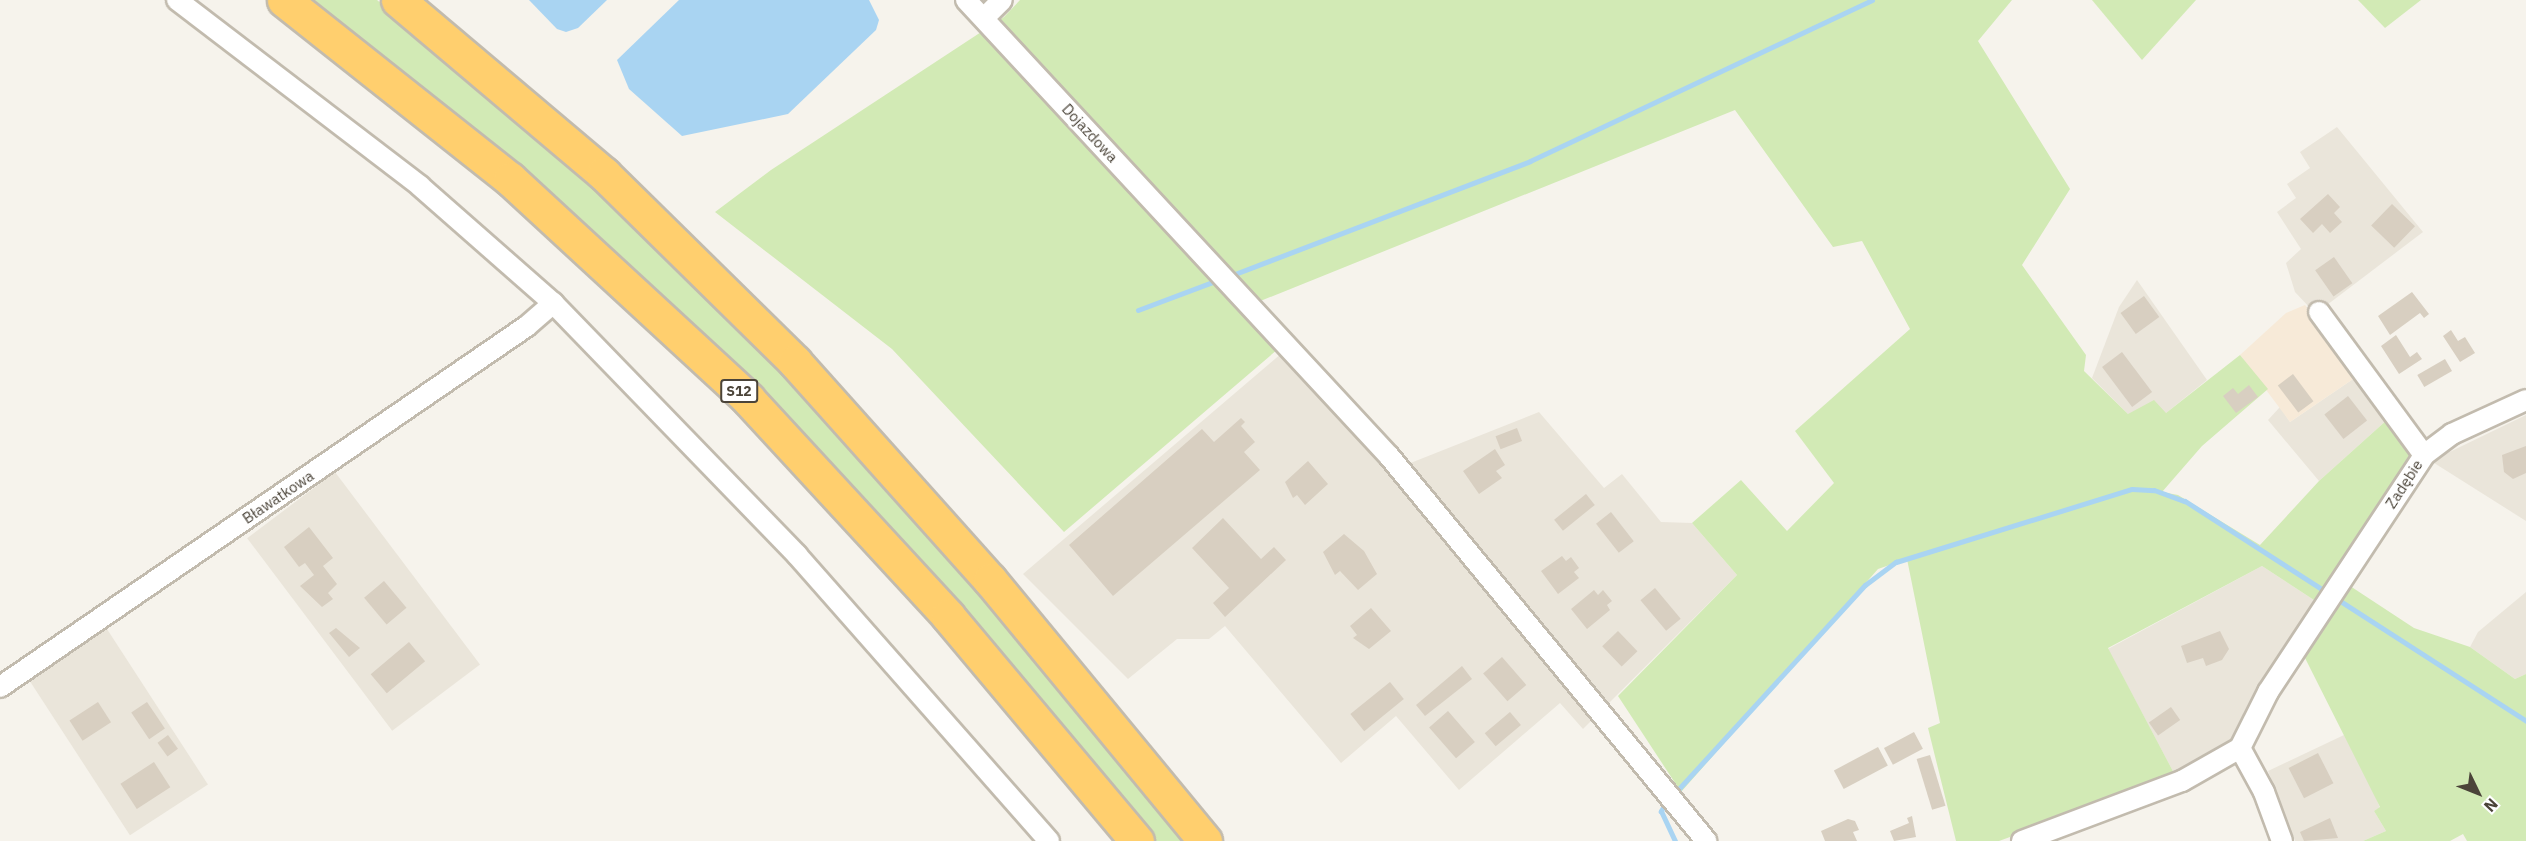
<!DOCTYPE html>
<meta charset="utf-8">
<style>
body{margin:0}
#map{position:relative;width:2526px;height:841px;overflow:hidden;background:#f6f3ec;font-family:"IBM Plex Sans",sans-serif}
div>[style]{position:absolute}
.residential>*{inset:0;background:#eae5da;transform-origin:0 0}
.commercial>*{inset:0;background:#f7ead8}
.green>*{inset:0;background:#d2eab5}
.water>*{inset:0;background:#a9d4f2}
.stream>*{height:5px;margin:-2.5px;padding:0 2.5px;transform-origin:2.5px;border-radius:2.5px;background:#a9d4f2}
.building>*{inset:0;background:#d8cfc1;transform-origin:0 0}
.roads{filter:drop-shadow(2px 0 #c2bbae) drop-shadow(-2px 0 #c2bbae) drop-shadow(0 2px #c2bbae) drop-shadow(0 -2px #c2bbae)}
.minor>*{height:20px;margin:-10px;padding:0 10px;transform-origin:10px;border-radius:10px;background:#fff}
.motorway>*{height:33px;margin:-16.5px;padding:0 16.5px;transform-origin:16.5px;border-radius:16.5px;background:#ffcf6e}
span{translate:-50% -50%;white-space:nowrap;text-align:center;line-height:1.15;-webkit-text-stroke:4.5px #fff;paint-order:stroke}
.shield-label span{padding:2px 4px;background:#fff;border:2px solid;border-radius:4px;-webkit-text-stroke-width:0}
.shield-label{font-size:14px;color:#4b4439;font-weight:700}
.street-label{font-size:15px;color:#4b4439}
.north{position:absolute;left:2448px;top:763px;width:60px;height:60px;-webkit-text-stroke:4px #fff;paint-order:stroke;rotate:133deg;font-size:16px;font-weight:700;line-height:24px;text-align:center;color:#4b4439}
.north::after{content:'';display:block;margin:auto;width:21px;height:27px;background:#4b4439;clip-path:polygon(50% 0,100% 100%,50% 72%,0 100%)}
</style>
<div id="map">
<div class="residential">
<div style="clip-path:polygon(2337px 127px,2423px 232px,2323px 308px,2311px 309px,2295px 292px,2286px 263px,2301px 249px,2277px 212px,2296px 198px,2287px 184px,2310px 168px,2300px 152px)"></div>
<div style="clip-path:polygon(2137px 280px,2207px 380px,2166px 413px,2128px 414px,2092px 378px,2119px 307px)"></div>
<div style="clip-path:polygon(1296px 341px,1408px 464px,1539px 412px,1604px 488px,1622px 474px,1661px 522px,1692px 523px,1737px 575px,1583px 729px,1560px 703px,1459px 790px,1396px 716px,1341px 763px,1225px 626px,1209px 639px,1177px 639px,1128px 679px,1023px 574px)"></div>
<div style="clip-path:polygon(2359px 375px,2388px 419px,2319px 481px,2268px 420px,2280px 407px,2290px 422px)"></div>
<div style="clip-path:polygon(2526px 415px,2526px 521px,2431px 461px)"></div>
<div style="left:335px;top:472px;width:241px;height:110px;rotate:53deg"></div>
<div style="clip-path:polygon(2262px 566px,2314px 600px,2230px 749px,2176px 777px,2108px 649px)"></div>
<div style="clip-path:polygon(2526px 592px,2526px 674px,2515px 679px,2470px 647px,2478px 632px)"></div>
<div style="left:105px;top:626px;width:189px;height:93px;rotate:57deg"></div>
<div style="clip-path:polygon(2344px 735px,2372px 788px,2380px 808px,2374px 811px,2386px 831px,2363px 841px,2295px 841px,2268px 771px)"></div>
</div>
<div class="commercial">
<div style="clip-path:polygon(2305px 305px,2359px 375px,2290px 422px,2240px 355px,2286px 313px)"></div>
</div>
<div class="green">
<div style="clip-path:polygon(304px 0,377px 0,553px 145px,825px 411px,1191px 841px,1150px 841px,986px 645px)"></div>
<div style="clip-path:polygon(1020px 0,2012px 0,1978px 41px,2070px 189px,2022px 265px,2086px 355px,2084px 371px,2128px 414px,2154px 400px,2166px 413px,2240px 355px,2268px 389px,2202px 446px,2162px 492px,2178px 495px,2260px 545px,2319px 481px,2388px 419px,2410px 446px,2411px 461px,2314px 600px,2262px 566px,2108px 648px,2176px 777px,1999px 841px,1956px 841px,1928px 728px,1940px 723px,1907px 559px,1878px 569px,1681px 792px,1618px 696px,1737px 575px,1692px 523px,1741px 480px,1787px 531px,1834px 483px,1795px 431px,1910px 329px,1862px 241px,1833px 247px,1735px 110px,1243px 308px,1278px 349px,1064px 532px,892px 349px,715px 212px,771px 170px,1004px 17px)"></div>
<div style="clip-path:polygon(2092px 0,2196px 0,2142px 60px)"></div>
<div style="clip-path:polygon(2358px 0,2421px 0,2385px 28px)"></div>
<div style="clip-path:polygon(2347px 584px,2414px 628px,2470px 647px,2515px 679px,2526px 674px,2526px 841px,2467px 841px,2463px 834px,2450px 841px,2363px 841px,2386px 831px,2374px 811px,2380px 807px,2303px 654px)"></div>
</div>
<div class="water">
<div style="clip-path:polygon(529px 0,607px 0,578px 28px,566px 32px,557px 29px)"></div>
<div style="clip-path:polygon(679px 0,869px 0,879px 20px,876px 30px,788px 114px,682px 136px,629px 89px,617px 60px)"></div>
</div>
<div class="stream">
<div style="left:1227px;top:277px;width:324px;rotate:-20.9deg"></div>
<div style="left:1530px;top:161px;width:378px;rotate:-25.2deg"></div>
<div style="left:1138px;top:310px;width:85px;rotate:-20.6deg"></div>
<div style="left:1674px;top:794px;width:283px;rotate:-47.6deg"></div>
<div style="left:1865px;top:585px;width:39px;rotate:-37deg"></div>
<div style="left:1896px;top:562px;width:247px;rotate:-17.2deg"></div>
<div style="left:2132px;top:489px;width:22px;rotate:3deg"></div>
<div style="left:2154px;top:490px;width:33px;rotate:20deg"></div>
<div style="left:2185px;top:501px;width:406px;rotate:32.8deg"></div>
<div style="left:1667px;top:800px;width:13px;rotate:119deg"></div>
<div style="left:1661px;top:811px;width:33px;rotate:65deg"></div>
</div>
<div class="building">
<div style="clip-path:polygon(2328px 194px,2340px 207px,2334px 213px,2342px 222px,2330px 233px,2322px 224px,2313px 233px,2300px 219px)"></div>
<div style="left:2392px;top:204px;width:32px;height:30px;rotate:44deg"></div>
<div style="left:2334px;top:257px;width:32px;height:23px;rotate:55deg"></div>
<div style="clip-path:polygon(2412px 292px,2429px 314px,2424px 318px,2420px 313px,2390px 335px,2378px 316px)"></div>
<div style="left:2144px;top:296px;width:26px;height:29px;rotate:54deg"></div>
<div style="clip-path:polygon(2451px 330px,2458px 341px,2465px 337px,2475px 353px,2460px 362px,2443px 336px)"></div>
<div style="clip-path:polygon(2396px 335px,2410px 357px,2417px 352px,2422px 359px,2399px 374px,2381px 346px)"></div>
<div style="left:2122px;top:352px;width:50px;height:25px;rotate:53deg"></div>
<div style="left:2445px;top:359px;width:14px;height:32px;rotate:60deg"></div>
<div style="left:2293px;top:374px;width:34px;height:19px;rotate:53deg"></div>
<div style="clip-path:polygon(2249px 385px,2258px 397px,2236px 413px,2223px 396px,2233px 388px,2238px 394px)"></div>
<div style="left:2348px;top:396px;width:31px;height:30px;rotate:52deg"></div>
<div style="clip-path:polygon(1241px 418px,1245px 422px,1241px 426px,1255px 442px,1244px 452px,1260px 470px,1113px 596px,1069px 545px,1202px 429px,1214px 442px)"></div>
<div style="left:1517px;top:428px;width:14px;height:23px;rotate:69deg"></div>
<div style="clip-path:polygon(2526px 446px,2526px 473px,2513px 479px,2504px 472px,2502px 455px)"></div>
<div style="clip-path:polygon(1495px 449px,1505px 465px,1496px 471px,1502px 478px,1479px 494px,1463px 471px)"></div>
<div style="clip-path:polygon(1308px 461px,1328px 484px,1305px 505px,1297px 495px,1293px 498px,1285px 482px)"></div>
<div style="left:1586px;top:494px;width:14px;height:41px;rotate:51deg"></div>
<div style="left:1611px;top:512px;width:37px;height:19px;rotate:52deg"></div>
<div style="clip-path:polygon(1223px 518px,1261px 559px,1274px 547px,1286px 560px,1225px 617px,1213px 603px,1229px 588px,1192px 548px)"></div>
<div style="clip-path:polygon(309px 527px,333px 558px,323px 566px,337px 584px,328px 593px,333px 599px,322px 607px,300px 586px,314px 575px,305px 563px,299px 567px,284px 547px)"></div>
<div style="clip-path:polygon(1344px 534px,1364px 551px,1377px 574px,1358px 590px,1340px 571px,1335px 575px,1323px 552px)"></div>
<div style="clip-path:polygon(1562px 556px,1566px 561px,1571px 557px,1579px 568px,1574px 572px,1579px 578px,1558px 594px,1541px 571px)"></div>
<div style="left:384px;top:581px;width:35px;height:26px;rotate:50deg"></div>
<div style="left:1655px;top:588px;width:40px;height:19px;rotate:50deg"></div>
<div style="clip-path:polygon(1594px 590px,1598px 595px,1603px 590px,1612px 601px,1607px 605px,1610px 610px,1587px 629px,1571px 609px)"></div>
<div style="clip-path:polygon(1371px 608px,1391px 631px,1369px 649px,1353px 638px,1357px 635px,1350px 626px)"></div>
<div style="clip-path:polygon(336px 628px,360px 648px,349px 657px,329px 633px)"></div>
<div style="left:1618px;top:631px;width:28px;height:22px;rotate:46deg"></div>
<div style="clip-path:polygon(2220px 631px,2229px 649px,2222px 660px,2206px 666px,2203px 658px,2187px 663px,2181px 646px)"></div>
<div style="left:409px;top:642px;width:25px;height:50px;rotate:50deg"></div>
<div style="left:1502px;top:657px;width:37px;height:25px;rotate:49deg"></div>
<div style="clip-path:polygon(1462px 666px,1472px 679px,1425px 716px,1416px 705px)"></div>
<div style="left:1390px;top:682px;width:22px;height:51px;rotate:51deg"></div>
<div style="left:98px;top:702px;width:24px;height:34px;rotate:57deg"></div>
<div style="left:147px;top:702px;width:32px;height:19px;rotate:56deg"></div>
<div style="left:2171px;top:707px;width:16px;height:27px;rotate:55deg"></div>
<div style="left:1448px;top:711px;width:41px;height:25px;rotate:49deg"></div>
<div style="left:1510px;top:712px;width:17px;height:33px;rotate:50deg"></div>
<div style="left:1914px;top:732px;width:19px;height:34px;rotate:62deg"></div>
<div style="left:168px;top:735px;width:17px;height:13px;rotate:54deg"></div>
<div style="left:1878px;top:747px;width:21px;height:50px;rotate:62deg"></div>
<div style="left:2318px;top:753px;width:34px;height:33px;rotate:63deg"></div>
<div style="left:1930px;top:755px;width:53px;height:14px;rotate:73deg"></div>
<div style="left:154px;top:762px;width:30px;height:40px;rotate:57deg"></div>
<div style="clip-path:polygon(1912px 816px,1916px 837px,1894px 841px,1890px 831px,1909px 823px,1907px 818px)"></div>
<div style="clip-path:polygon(2330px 818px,2338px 838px,2304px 841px,2300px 832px)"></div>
<div style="clip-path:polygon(1848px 819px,1855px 821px,1859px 830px,1853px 832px,1857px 841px,1825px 841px,1821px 831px)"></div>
</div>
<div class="roads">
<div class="minor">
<div style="left:177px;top:0;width:306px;rotate:37.4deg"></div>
<div style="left:420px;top:186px;width:177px;rotate:41.3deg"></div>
<div style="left:553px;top:303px;width:351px;rotate:45.9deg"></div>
<div style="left:797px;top:555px;width:381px;rotate:48.6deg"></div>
<div style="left:966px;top:0;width:622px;rotate:47.15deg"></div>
<div style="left:1389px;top:456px;width:499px;rotate:50.5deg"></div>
<div style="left:984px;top:18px;width:25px;rotate:-45deg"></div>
<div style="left:2319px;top:312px;width:177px;rotate:53.7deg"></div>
<div style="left:0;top:687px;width:639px;rotate:-34.41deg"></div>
<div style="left:527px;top:326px;width:35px;rotate:-41deg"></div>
<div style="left:2022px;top:841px;width:171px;rotate:-20.6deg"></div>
<div style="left:2182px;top:781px;width:67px;rotate:-29.6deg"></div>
<div style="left:2282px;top:841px;width:52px;rotate:-110.2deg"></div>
<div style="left:2264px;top:792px;width:50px;rotate:-118.6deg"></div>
<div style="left:2240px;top:748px;width:63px;rotate:-63.4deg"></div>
<div style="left:2268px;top:692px;width:284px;rotate:-56.6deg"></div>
<div style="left:2424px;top:455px;width:35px;rotate:-37deg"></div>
<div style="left:2452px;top:434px;width:81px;rotate:-24.7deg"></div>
</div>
<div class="motorway">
<div style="left:284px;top:0;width:288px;rotate:38.4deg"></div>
<div style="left:510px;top:179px;width:324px;rotate:42.7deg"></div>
<div style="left:748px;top:399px;width:295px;rotate:47.3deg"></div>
<div style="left:948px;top:616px;width:294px;rotate:50deg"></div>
<div style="left:398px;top:0;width:270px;rotate:40.2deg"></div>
<div style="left:604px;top:174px;width:268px;rotate:44.5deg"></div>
<div style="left:795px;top:362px;width:292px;rotate:48.2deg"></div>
<div style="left:990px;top:580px;width:338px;rotate:50.5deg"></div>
</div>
</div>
<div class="shield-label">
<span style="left:739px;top:391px">S12</span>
</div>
<div class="street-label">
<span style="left:1090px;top:133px;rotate:47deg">Dojazdowa</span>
<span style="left:2404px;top:484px;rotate:-57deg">Zadębie</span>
<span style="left:278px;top:497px;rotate:-34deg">Bławatkowa</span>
</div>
<div class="north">N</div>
</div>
